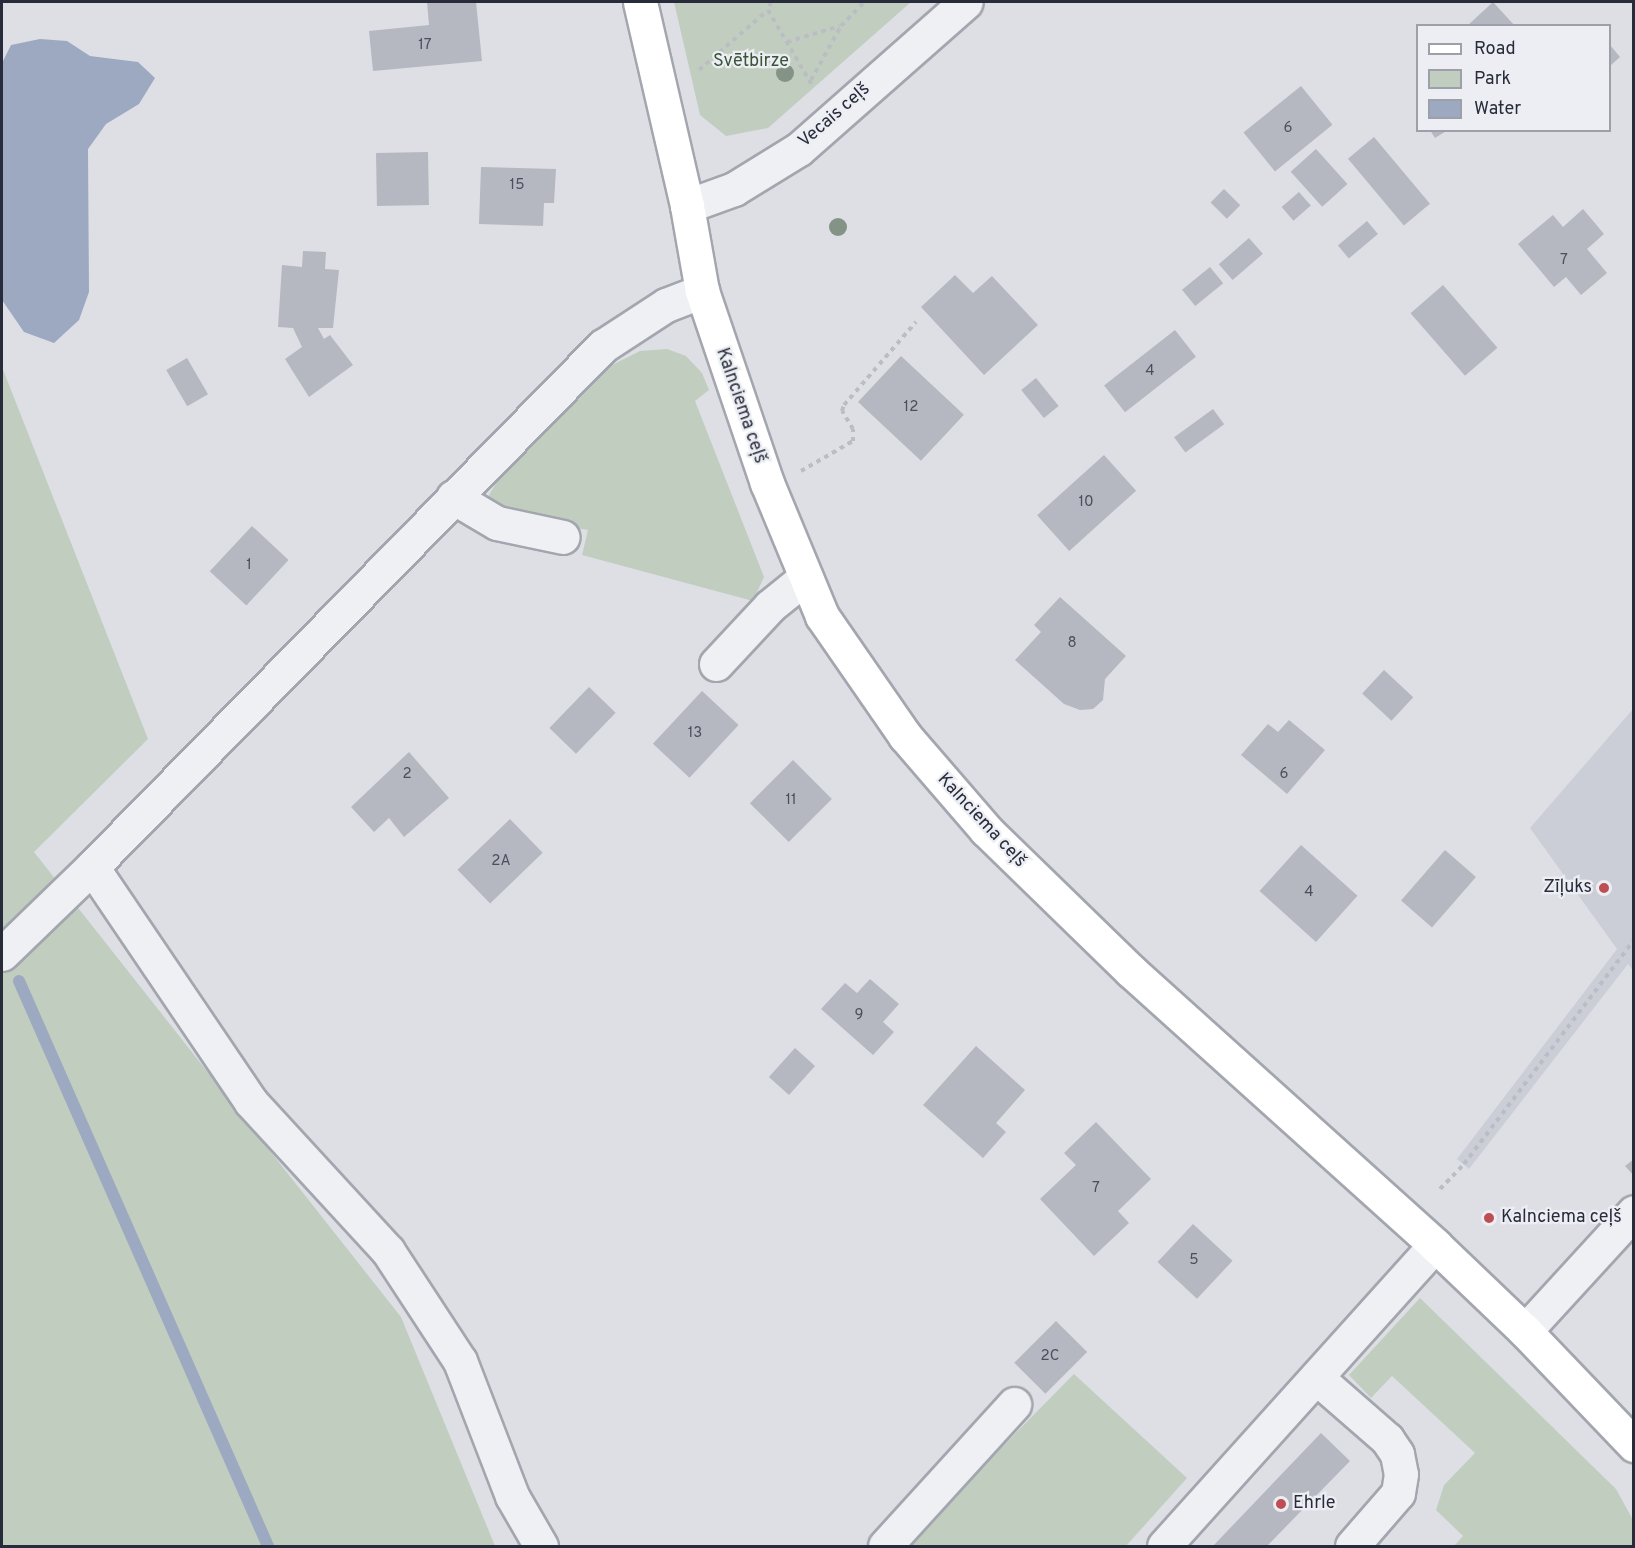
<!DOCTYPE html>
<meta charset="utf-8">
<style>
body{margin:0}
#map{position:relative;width:1635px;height:1548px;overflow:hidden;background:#dddfe5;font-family:Overpass,sans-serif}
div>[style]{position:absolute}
.built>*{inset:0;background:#cbced6}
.green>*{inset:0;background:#c1cebf}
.water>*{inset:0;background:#9ca9c1}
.stream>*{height:12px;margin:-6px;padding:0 6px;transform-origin:6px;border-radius:6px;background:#9ca9c1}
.building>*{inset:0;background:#b5b8c1;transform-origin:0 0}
.path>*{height:4px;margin-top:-2px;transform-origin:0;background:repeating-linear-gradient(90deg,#bbbdc4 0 4.5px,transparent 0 9px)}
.roads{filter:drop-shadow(2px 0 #a3a6ae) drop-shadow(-2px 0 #a3a6ae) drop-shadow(0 2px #a3a6ae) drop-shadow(0 -2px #a3a6ae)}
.minor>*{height:33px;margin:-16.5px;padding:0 16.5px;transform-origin:16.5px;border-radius:16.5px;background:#eff0f4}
.major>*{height:33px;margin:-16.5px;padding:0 16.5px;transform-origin:16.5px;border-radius:16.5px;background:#fff}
.trees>*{width:18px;height:18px;margin:-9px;border-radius:50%;background:#839385}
.dots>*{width:16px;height:16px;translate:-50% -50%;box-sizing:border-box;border:3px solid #eceef3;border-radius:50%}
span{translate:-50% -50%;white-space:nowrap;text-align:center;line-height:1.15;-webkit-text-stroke:4.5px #eceef3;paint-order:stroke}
.number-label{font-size:15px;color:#4b4f5c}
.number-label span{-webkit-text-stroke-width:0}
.park-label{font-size:18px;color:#395437}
.street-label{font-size:18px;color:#282c3a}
.poi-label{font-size:18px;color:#282c3a}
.right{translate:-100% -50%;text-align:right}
.left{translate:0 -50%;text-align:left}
.frame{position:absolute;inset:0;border:3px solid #282c3a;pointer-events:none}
.legend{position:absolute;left:1416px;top:24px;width:195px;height:108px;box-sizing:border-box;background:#eceef3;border:2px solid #9ea0a9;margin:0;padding:8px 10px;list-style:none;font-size:18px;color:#282c3a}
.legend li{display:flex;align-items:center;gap:12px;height:30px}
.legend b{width:30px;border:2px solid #9ea0a9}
</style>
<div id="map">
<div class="built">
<div style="clip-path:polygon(1633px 709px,1633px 971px,1628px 964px,1469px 1169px,1457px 1159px,1617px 949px,1530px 828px)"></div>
</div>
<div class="green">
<div style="clip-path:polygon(674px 2px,911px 2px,768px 128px,726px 136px,700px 115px)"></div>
<div style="clip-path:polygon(667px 349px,686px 356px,702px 373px,709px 390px,695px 401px,764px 577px,753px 601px,582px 555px,588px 530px,512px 517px,492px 504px,488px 497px,496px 483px,612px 365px,640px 351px)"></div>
<div style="clip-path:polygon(2px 367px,148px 739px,34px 852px,401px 1317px,495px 1546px,2px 1546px)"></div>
<div style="clip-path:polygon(1420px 1298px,1616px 1489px,1633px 1520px,1633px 1546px,1454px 1546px,1463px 1536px,1436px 1510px,1444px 1485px,1475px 1453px,1392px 1376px,1371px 1398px,1349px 1375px)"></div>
<div style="clip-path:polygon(1074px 1374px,1187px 1478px,1126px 1546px,904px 1546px)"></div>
</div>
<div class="water">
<div style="clip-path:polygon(40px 39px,67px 41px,90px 56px,138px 62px,155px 78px,139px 104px,106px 124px,88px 149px,89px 292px,79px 320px,54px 343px,24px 332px,2px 300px,2px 63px,11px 45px)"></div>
</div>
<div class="stream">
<div style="left:19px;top:981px;width:617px;rotate:66.22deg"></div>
</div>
<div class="building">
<div style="clip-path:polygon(427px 2px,476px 2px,482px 61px,373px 71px,369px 31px,429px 25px)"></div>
<div style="clip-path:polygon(1493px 2px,1515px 26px,1467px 26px)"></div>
<div style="clip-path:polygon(1610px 45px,1620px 57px,1610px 66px)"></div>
<div style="left:1301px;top:86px;width:50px;height:74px;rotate:51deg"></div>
<div style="clip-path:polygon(1430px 130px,1448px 130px,1435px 138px)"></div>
<div style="left:1374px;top:137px;width:87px;height:34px;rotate:50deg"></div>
<div style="left:1316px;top:149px;width:47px;height:34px;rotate:48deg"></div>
<div style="left:428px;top:152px;width:53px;height:52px;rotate:89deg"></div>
<div style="clip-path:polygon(481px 167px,556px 169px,554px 203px,544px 203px,543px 226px,479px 224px)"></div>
<div style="left:1224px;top:189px;width:23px;height:19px;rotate:45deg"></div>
<div style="left:1299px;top:192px;width:18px;height:23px;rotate:49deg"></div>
<div style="clip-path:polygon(1583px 209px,1604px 234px,1587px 249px,1607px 273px,1581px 295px,1566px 277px,1554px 287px,1518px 244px,1553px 215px,1563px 227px)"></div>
<div style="left:1367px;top:221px;width:17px;height:38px;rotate:50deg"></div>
<div style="left:1249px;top:238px;width:21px;height:40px;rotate:49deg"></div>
<div style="clip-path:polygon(303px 251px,326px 252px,325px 269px,339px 270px,333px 328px,318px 328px,324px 339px,330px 335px,353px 365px,309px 397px,285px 359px,302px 347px,293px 328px,278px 327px,282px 265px,302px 267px)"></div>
<div style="left:1210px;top:267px;width:21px;height:36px;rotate:51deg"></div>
<div style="clip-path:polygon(955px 275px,973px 293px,992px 276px,1038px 325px,984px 375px,921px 307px)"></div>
<div style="left:1443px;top:285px;width:83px;height:43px;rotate:49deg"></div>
<div style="left:1175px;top:330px;width:34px;height:90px;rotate:52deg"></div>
<div style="left:901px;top:356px;width:86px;height:63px;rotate:43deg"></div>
<div style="left:187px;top:358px;width:42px;height:24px;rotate:60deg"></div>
<div style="left:1036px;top:378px;width:36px;height:19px;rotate:51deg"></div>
<div style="left:1213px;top:409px;width:19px;height:48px;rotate:54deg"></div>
<div style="left:1104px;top:455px;width:48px;height:90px;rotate:48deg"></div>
<div style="left:252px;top:526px;width:50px;height:62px;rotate:43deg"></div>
<div style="clip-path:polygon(1060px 597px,1126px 656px,1105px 679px,1103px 700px,1093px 709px,1080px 710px,1064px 704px,1015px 660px,1041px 632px,1034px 625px)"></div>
<div style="left:1384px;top:670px;width:40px;height:32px;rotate:43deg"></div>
<div style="left:589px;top:687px;width:37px;height:57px;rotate:44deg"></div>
<div style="left:702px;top:691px;width:50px;height:72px;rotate:43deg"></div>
<div style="clip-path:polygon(1289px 720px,1325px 750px,1287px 794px,1241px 755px,1268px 724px,1278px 732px)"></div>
<div style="clip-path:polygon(409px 752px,449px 798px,404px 837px,389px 818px,374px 832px,351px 807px)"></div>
<div style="left:793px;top:760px;width:55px;height:61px;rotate:45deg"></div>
<div style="left:510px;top:819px;width:47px;height:73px;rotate:46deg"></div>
<div style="left:1301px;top:845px;width:76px;height:62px;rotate:42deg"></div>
<div style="left:1445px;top:850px;width:41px;height:67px;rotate:41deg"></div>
<div style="clip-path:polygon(870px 979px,899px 1004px,883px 1022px,894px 1032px,873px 1055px,821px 1009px,845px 983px,857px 993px)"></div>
<div style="clip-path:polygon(976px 1046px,1025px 1090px,996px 1123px,1006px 1132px,983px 1158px,923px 1105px)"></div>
<div style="left:795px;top:1048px;width:27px;height:39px;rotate:42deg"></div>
<div style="clip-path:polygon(1096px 1122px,1151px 1179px,1118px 1211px,1129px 1223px,1094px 1256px,1040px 1199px,1076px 1165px,1064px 1153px)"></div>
<div style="clip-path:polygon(1634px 1159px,1634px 1176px,1625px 1166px)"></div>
<div style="left:1193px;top:1224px;width:54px;height:52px;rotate:43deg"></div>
<div style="left:1056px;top:1321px;width:44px;height:59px;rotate:45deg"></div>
<div style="clip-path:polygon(1321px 1433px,1350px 1461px,1267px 1546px,1213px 1546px)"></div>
</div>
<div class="path">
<div style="left:771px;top:2px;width:9px;rotate:111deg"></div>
<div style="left:768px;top:10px;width:89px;rotate:59.7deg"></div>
<div style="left:787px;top:42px;width:55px;rotate:-16.8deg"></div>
<div style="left:699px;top:70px;width:91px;rotate:-41deg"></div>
<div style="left:811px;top:80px;width:62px;rotate:-60.9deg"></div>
<div style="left:841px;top:26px;width:33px;rotate:-46deg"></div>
<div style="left:801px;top:471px;width:60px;rotate:-30deg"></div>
<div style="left:853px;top:441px;width:12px;rotate:-90deg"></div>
<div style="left:853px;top:429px;width:21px;rotate:-121deg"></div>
<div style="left:842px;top:411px;width:6px;rotate:-72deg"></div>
<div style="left:844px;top:405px;width:110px;rotate:-49.1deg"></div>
<div style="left:1440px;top:1189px;width:35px;rotate:-46deg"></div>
<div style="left:1464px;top:1164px;width:281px;rotate:-52.8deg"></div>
</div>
<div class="roads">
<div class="minor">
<div style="left:687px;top:206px;width:50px;rotate:-19.9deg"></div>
<div style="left:734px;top:189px;width:76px;rotate:-31.6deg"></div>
<div style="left:799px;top:149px;width:222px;rotate:-41.4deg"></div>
<div style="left:453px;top:497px;width:51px;rotate:30.6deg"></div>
<div style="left:497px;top:523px;width:67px;rotate:12deg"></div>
<div style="left:716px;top:664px;width:79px;rotate:-47deg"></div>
<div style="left:770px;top:606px;width:46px;rotate:-38.9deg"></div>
<div style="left:92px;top:867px;width:284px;rotate:55.9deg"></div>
<div style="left:251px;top:1102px;width:202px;rotate:47.4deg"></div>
<div style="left:388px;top:1251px;width:131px;rotate:56.8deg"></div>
<div style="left:460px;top:1361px;width:145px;rotate:68.9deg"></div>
<div style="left:512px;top:1496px;width:58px;rotate:59.9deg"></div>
<div style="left:2px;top:954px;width:125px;rotate:-44deg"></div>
<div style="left:92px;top:867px;width:730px;rotate:-45.56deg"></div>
<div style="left:603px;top:346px;width:75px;rotate:-33.1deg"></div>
<div style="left:666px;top:305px;width:39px;rotate:-21deg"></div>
<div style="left:1525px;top:1331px;width:161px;rotate:-47.5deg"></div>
<div style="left:1317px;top:1378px;width:93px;rotate:41.1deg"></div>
<div style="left:1387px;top:1439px;width:18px;rotate:56deg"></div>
<div style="left:1397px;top:1454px;width:20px;rotate:79deg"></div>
<div style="left:1401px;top:1474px;width:19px;rotate:99deg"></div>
<div style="left:1398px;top:1493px;width:70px;rotate:131deg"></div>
<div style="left:885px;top:1546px;width:192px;rotate:-47.7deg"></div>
<div style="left:1164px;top:1546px;width:405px;rotate:-48deg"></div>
</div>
<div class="major">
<div style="left:640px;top:2px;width:209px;rotate:77deg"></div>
<div style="left:687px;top:206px;width:86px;rotate:80deg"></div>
<div style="left:702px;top:291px;width:203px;rotate:71.3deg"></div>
<div style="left:767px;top:483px;width:144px;rotate:67.5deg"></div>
<div style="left:822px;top:616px;width:146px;rotate:55.3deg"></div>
<div style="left:905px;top:736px;width:124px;rotate:49.2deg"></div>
<div style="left:986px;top:830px;width:202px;rotate:44.2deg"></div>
<div style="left:1131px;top:971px;width:409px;rotate:42deg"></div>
<div style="left:1435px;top:1245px;width:124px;rotate:43.7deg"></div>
<div style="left:1525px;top:1331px;width:158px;rotate:46.3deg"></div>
</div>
</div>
<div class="trees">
<div style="left:785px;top:73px"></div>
<div style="left:838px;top:227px"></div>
</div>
<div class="dots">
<div style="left:1604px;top:888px;background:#bd4f52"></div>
<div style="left:1489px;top:1218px;background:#bd4f52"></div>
<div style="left:1281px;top:1504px;background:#bd4f52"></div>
</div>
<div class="number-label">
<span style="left:425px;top:46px">17</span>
<span style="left:1288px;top:129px">6</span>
<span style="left:517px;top:186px">15</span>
<span style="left:1564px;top:261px">7</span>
<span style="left:1150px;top:372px">4</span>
<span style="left:911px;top:408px">12</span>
<span style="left:1086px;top:503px">10</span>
<span style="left:249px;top:566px">1</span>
<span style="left:1072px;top:644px">8</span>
<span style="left:695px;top:734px">13</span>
<span style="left:407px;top:775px">2</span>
<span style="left:1284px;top:775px">6</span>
<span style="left:791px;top:801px">11</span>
<span style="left:501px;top:862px">2A</span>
<span style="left:1309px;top:893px">4</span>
<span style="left:859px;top:1016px">9</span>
<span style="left:1096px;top:1189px">7</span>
<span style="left:1194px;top:1261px">5</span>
<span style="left:1050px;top:1357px">2C</span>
</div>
<div class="park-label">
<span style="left:751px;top:62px">Svētbirze</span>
</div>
<div class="street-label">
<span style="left:835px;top:116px;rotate:-41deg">Vecais ceļš</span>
<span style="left:740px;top:406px;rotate:71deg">Kalnciema ceļš</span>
<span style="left:981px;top:821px;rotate:47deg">Kalnciema ceļš</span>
</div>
<div class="poi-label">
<span class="right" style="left:1592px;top:888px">Zīļuks</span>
<span class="left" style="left:1501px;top:1218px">Kalnciema ceļš</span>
<span class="left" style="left:1293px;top:1504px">Ehrle</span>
</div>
<div class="frame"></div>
<ul class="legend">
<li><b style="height:8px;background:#fff"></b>Road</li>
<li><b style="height:16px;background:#c1cebf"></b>Park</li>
<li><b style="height:16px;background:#9ca9c1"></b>Water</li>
</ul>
</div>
